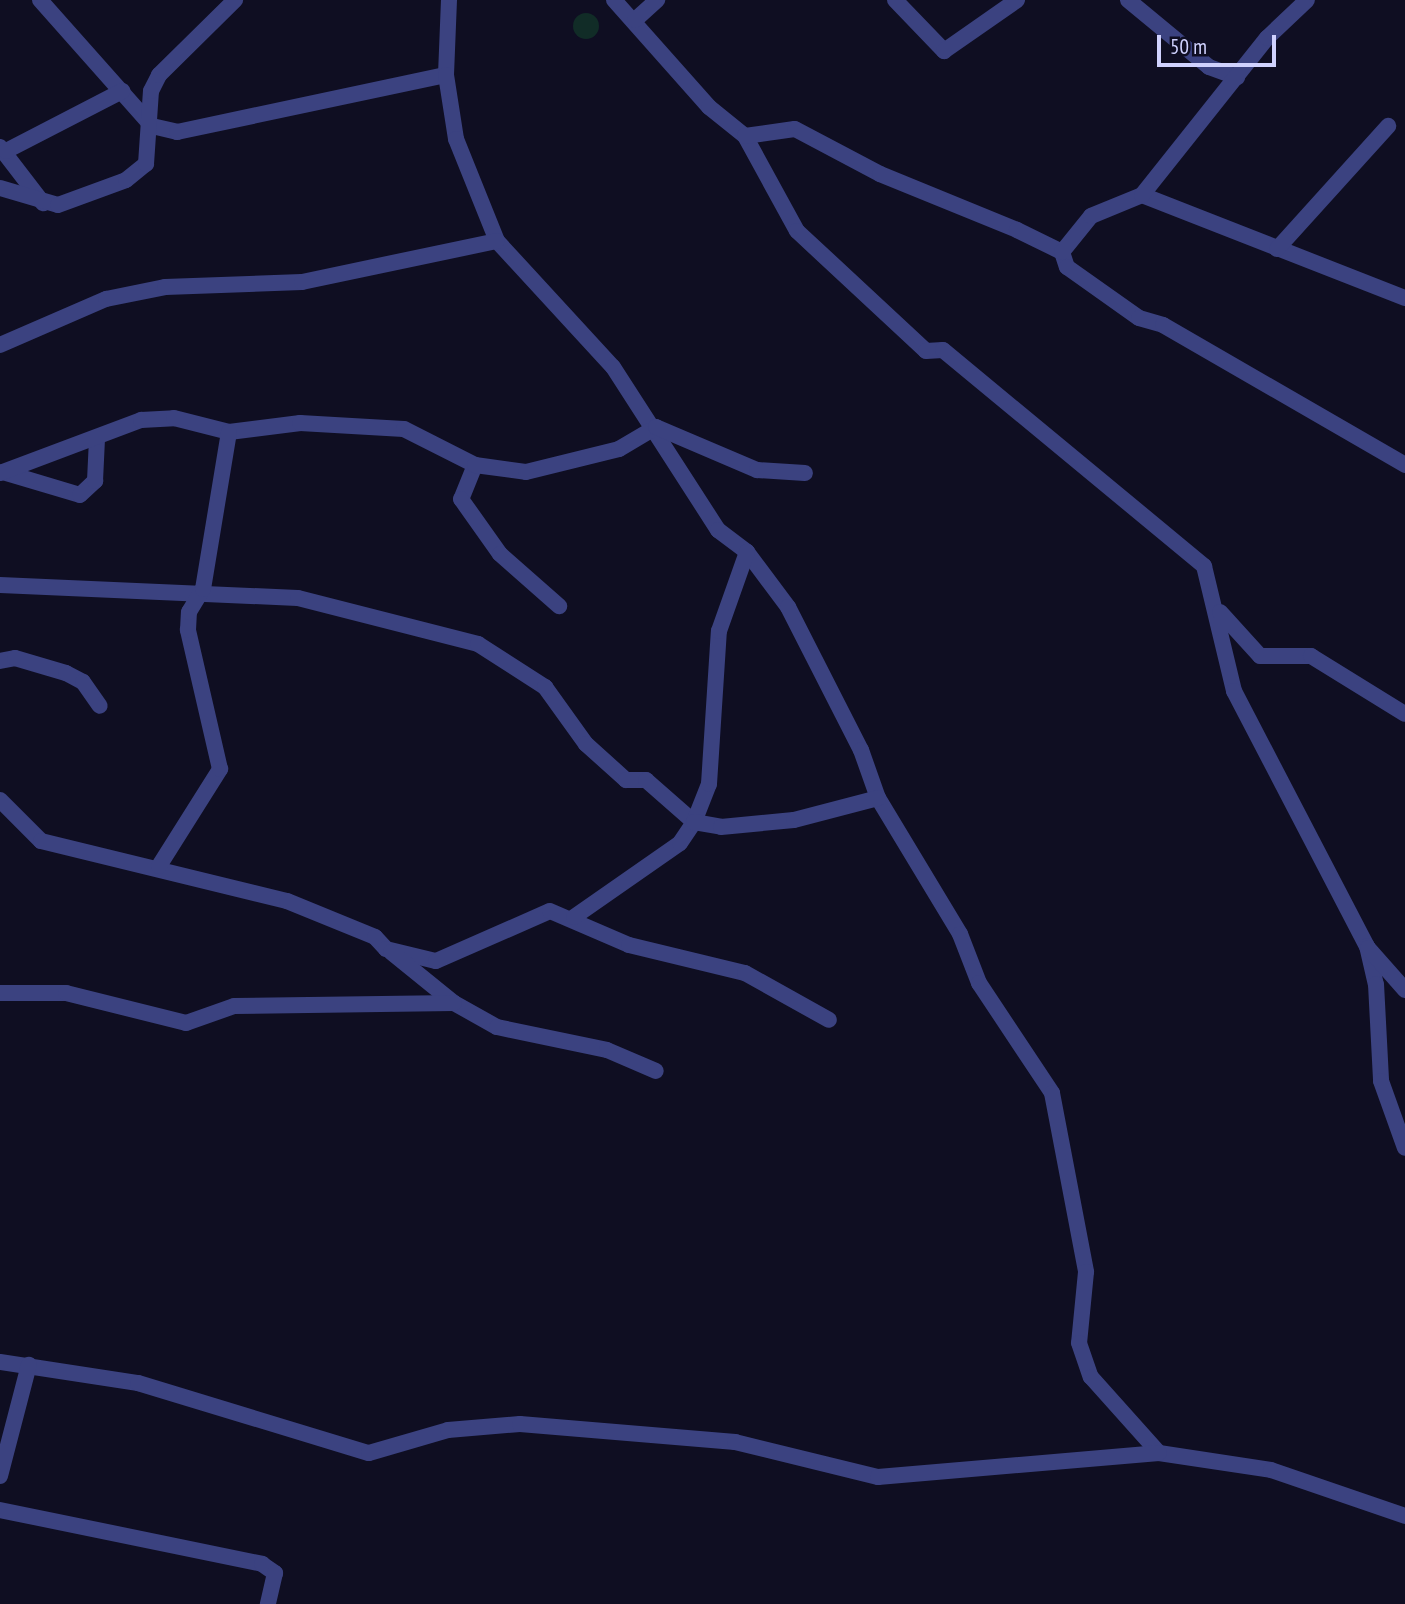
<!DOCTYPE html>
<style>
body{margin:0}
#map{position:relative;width:1405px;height:1604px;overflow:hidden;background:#0f0e22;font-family:"PT Sans Narrow",sans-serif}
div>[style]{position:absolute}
.green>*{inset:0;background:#112c27}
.round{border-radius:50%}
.minor>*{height:16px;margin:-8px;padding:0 8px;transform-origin:8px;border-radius:8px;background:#3b4280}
span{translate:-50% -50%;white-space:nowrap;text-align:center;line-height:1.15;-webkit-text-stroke:5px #0f0e22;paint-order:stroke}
.scale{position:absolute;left:1157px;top:35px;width:119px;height:32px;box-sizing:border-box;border:4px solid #d0d2fe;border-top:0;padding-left:9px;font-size:21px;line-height:24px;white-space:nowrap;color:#d0d2fe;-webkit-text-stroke:5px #0f0e22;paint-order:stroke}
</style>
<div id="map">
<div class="green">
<div class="round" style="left:573px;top:13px;width:26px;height:26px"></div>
</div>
<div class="minor">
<div style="left:40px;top:0;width:169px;rotate:48.4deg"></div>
<div style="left:152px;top:126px;width:26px;rotate:13deg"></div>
<div style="left:177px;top:132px;width:275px;rotate:-12deg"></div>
<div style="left:449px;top:0;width:75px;rotate:92.3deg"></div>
<div style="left:446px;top:75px;width:65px;rotate:81.1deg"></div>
<div style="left:456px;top:139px;width:110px;rotate:68.1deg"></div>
<div style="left:497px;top:241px;width:171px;rotate:47.4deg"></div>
<div style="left:613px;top:367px;width:194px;rotate:57.2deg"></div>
<div style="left:718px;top:530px;width:36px;rotate:37deg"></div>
<div style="left:747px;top:552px;width:69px;rotate:53.3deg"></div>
<div style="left:788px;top:607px;width:161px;rotate:63deg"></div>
<div style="left:861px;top:750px;width:51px;rotate:70.5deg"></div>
<div style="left:878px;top:798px;width:159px;rotate:58.9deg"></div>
<div style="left:960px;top:934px;width:53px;rotate:68.8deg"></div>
<div style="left:979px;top:983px;width:132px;rotate:56.4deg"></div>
<div style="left:1052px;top:1093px;width:182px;rotate:79.2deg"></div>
<div style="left:1086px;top:1272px;width:71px;rotate:95.6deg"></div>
<div style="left:1079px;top:1343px;width:36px;rotate:71deg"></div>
<div style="left:1091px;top:1377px;width:102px;rotate:48.2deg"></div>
<div style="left:1159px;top:1453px;width:113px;rotate:8.6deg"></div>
<div style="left:1271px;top:1470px;width:142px;rotate:18.9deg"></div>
<div style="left:614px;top:0;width:143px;rotate:48.4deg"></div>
<div style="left:709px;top:107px;width:46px;rotate:38.9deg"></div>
<div style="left:745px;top:136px;width:108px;rotate:61.3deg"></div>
<div style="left:797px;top:231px;width:176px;rotate:42.9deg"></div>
<div style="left:926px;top:351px;width:17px;rotate:-3deg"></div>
<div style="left:943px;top:350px;width:339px;rotate:39.6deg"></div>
<div style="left:1204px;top:566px;width:129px;rotate:76.5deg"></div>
<div style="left:1234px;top:691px;width:288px;rotate:62.5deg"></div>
<div style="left:1367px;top:946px;width:39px;rotate:77deg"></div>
<div style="left:1376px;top:984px;width:97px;rotate:87deg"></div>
<div style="left:1381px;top:1081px;width:71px;rotate:70.3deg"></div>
<div style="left:895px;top:0;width:71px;rotate:46.1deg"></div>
<div style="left:944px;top:51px;width:89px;rotate:-34.9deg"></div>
<div style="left:1128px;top:0;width:105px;rotate:39.6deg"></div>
<div style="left:1209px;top:67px;width:30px;rotate:20deg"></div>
<div style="left:635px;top:20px;width:30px;rotate:-42deg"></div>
<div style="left:745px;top:136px;width:50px;rotate:-8deg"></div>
<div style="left:795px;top:129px;width:96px;rotate:27.9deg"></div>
<div style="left:880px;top:174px;width:148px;rotate:22.2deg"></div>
<div style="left:1017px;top:230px;width:50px;rotate:26.1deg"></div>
<div style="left:1062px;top:252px;width:16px;rotate:72deg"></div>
<div style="left:1067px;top:267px;width:88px;rotate:35.3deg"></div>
<div style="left:1139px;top:318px;width:25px;rotate:16deg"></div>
<div style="left:1163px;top:325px;width:280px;rotate:30deg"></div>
<div style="left:0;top:147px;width:71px;rotate:52.5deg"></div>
<div style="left:6px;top:151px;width:131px;rotate:-27.3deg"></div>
<div style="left:0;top:188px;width:60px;rotate:16.3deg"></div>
<div style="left:58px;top:205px;width:72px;rotate:-20.2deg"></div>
<div style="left:126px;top:180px;width:26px;rotate:-39deg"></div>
<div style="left:146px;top:164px;width:73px;rotate:-86.1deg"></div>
<div style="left:151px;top:91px;width:18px;rotate:-63deg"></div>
<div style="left:159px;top:75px;width:107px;rotate:-44.6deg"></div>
<div style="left:1142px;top:195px;width:282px;rotate:21.4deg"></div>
<div style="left:1277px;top:249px;width:166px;rotate:-47.9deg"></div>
<div style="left:1062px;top:252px;width:46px;rotate:-51.1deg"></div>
<div style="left:1091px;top:216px;width:55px;rotate:-22.4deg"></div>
<div style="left:1142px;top:195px;width:201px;rotate:-51.5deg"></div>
<div style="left:1267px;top:38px;width:55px;rotate:-43.5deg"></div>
<div style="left:0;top:345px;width:116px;rotate:-23.5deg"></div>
<div style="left:106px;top:299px;width:60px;rotate:-11.5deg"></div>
<div style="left:165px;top:287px;width:137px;rotate:-2.1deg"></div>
<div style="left:302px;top:282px;width:199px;rotate:-11.9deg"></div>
<div style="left:475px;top:465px;width:37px;rotate:112deg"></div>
<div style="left:461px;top:499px;width:67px;rotate:54.7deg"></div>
<div style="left:500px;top:554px;width:79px;rotate:41.4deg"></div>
<div style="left:3px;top:472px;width:80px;rotate:16.6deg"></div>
<div style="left:80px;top:495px;width:21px;rotate:-43deg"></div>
<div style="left:95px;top:481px;width:43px;rotate:-87.3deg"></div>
<div style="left:0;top:473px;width:151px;rotate:-20.6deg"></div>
<div style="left:141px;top:420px;width:33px;rotate:-3deg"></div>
<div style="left:174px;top:418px;width:57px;rotate:14.3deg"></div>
<div style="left:229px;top:432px;width:72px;rotate:-7.2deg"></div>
<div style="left:300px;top:423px;width:104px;rotate:3.3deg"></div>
<div style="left:404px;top:429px;width:80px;rotate:26.9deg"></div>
<div style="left:475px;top:465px;width:51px;rotate:7.8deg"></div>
<div style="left:526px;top:472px;width:96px;rotate:-13.9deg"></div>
<div style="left:619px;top:449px;width:43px;rotate:-30.7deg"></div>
<div style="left:656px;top:427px;width:110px;rotate:23.1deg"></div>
<div style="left:757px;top:470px;width:48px;rotate:3.6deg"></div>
<div style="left:0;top:585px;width:298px;rotate:2.5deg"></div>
<div style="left:298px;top:598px;width:186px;rotate:14.3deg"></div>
<div style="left:478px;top:644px;width:80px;rotate:32.7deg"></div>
<div style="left:545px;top:687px;width:70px;rotate:54.3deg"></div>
<div style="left:586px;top:744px;width:54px;rotate:42deg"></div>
<div style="left:626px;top:780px;width:20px"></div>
<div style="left:646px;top:780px;width:64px;rotate:41.2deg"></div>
<div style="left:694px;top:822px;width:41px;rotate:-68.5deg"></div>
<div style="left:709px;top:784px;width:153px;rotate:-86.3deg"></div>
<div style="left:719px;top:631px;width:84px;rotate:-70.5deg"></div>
<div style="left:1220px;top:612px;width:59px;rotate:47.7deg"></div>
<div style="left:1260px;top:656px;width:51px"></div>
<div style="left:1311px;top:656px;width:110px;rotate:31.7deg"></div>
<div style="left:0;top:661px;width:15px;rotate:-11deg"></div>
<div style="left:15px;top:658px;width:53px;rotate:16.4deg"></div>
<div style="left:66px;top:673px;width:19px;rotate:28deg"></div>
<div style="left:83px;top:682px;width:29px;rotate:55deg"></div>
<div style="left:0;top:800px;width:58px;rotate:45deg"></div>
<div style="left:41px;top:841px;width:253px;rotate:13.7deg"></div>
<div style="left:287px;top:901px;width:95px;rotate:22.2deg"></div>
<div style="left:375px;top:937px;width:16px;rotate:47deg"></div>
<div style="left:386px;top:949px;width:51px;rotate:13.5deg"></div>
<div style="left:436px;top:961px;width:124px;rotate:-23.7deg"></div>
<div style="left:550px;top:911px;width:86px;rotate:23.3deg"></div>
<div style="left:629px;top:945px;width:119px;rotate:13.6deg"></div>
<div style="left:745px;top:973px;width:96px;rotate:29.2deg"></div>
<div style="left:159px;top:866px;width:115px;rotate:-57.8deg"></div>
<div style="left:220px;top:769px;width:143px;rotate:-103deg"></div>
<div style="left:188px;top:630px;width:18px;rotate:-87deg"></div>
<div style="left:189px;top:612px;width:27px;rotate:-59deg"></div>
<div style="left:203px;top:589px;width:159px;rotate:-80.6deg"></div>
<div style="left:574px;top:917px;width:129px;rotate:-34.9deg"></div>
<div style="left:680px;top:843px;width:25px;rotate:-56deg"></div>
<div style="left:694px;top:822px;width:27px;rotate:10deg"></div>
<div style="left:721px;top:827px;width:73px;rotate:-5.5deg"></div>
<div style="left:794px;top:820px;width:87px;rotate:-14.7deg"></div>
<div style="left:1368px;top:948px;width:56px;rotate:48.6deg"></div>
<div style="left:391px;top:952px;width:81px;rotate:39deg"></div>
<div style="left:454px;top:1003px;width:49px;rotate:29.2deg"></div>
<div style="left:497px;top:1027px;width:112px;rotate:11.8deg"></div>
<div style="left:607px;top:1050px;width:53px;rotate:23.2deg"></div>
<div style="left:0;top:993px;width:66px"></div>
<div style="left:66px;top:993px;width:124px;rotate:14deg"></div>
<div style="left:186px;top:1023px;width:51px;rotate:-19.5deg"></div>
<div style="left:234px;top:1006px;width:220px;rotate:-0.8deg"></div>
<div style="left:0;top:1362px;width:140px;rotate:8.7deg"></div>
<div style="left:138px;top:1383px;width:241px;rotate:16.9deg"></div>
<div style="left:369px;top:1453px;width:82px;rotate:-16.2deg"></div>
<div style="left:448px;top:1430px;width:72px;rotate:-4.8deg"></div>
<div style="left:520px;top:1424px;width:216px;rotate:4.8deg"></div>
<div style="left:735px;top:1442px;width:147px;rotate:13.8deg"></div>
<div style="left:878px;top:1477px;width:282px;rotate:-4.9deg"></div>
<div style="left:0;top:1476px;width:115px;rotate:-75.4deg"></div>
<div style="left:0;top:1510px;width:268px;rotate:11.6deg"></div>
<div style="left:262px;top:1564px;width:16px;rotate:35deg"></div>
<div style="left:275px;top:1573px;width:32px;rotate:103deg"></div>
</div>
<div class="scale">50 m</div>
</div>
